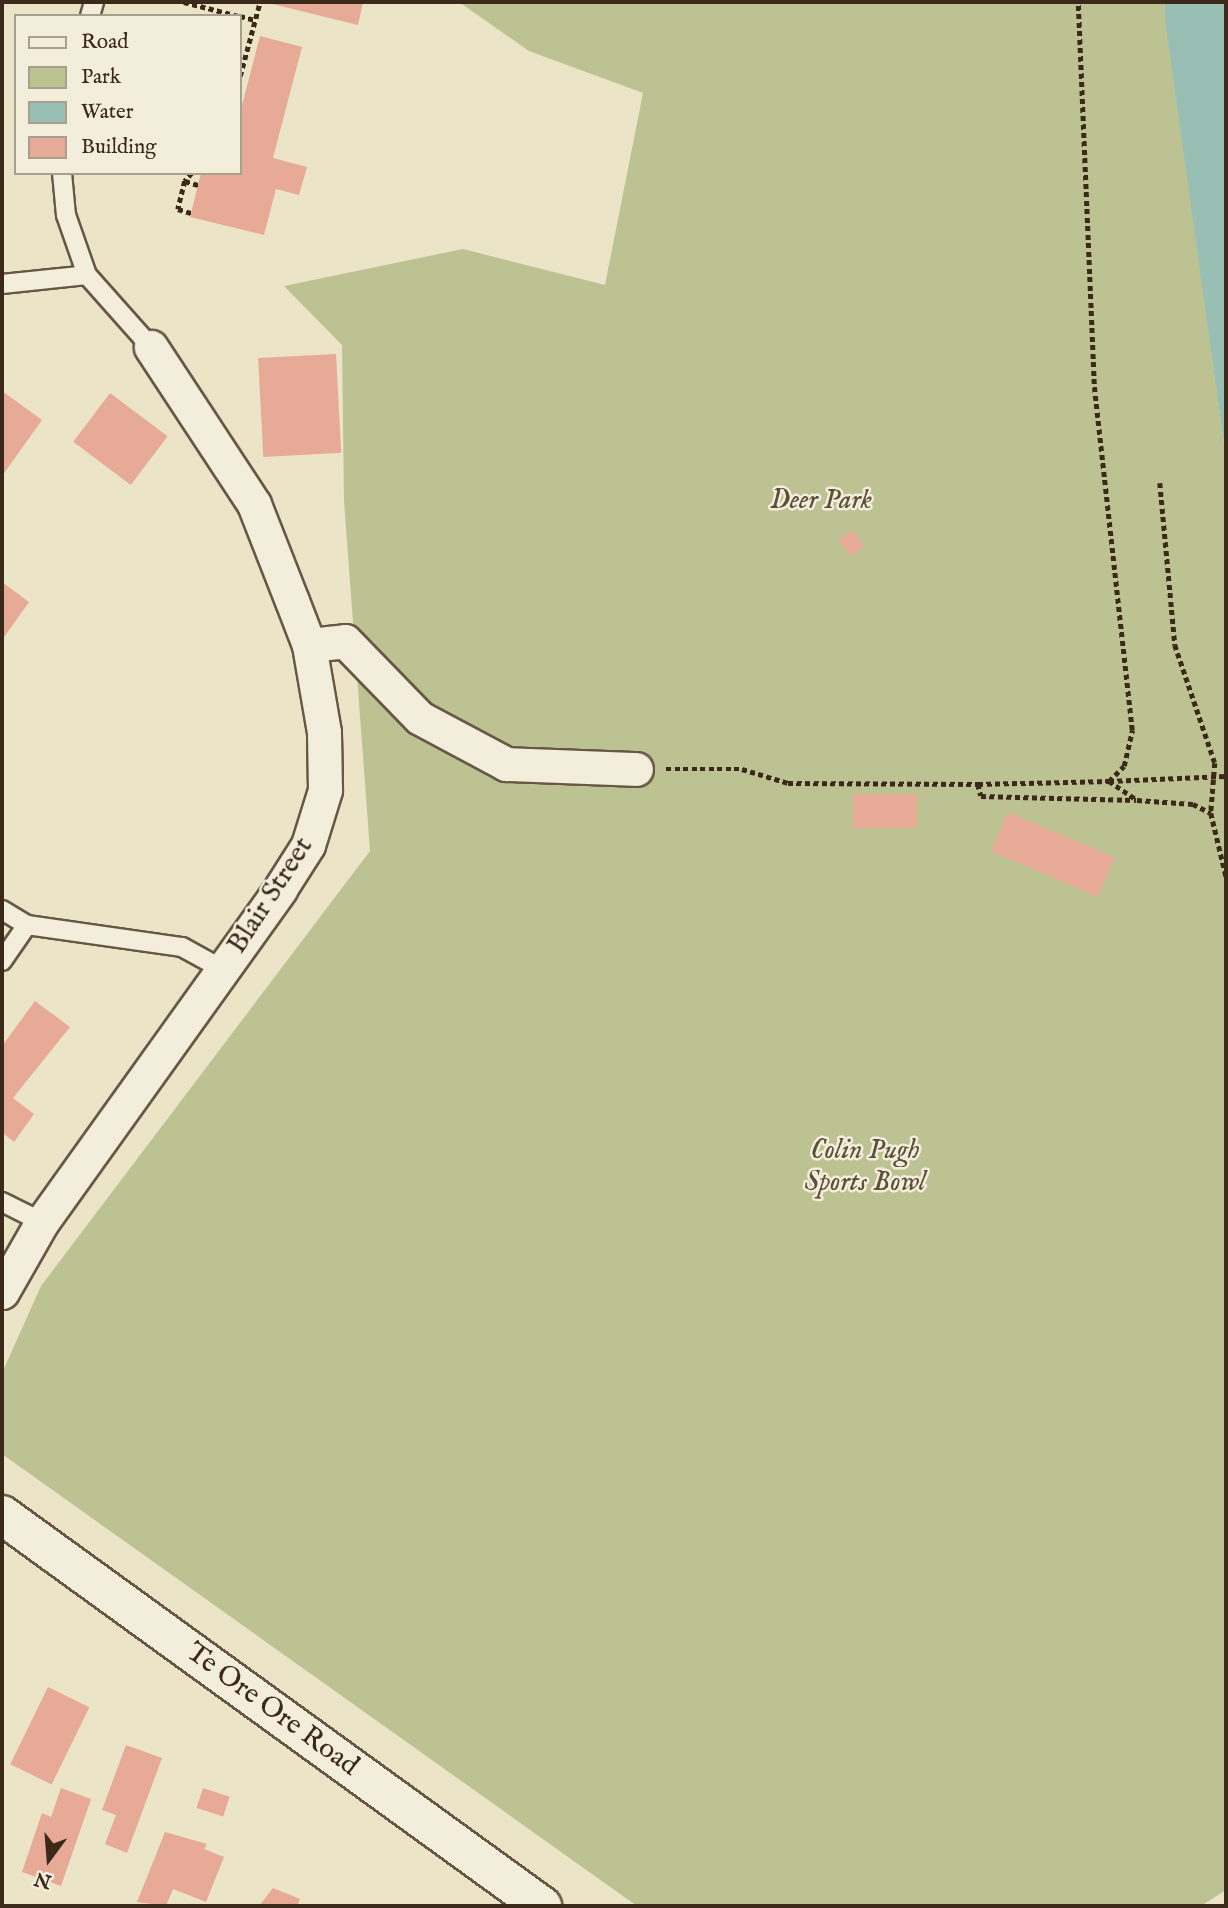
<!DOCTYPE html>
<style>
body{margin:0}
#map{position:relative;width:1228px;height:1908px;overflow:hidden;background:#ece4c7;font-family:"IM FELL English",serif}
div>[style]{position:absolute}
.green>*{inset:0;background:#bdc292}
.water>*{inset:0;background:#99bfb5}
.building>*{inset:0;background:#e6aa97;transform-origin:0 0}
.path>*{height:4.5px;margin-top:-2.25px;transform-origin:0;background:repeating-linear-gradient(90deg,#3b2a1a 0 5px,transparent 0 8.5px)}
.roads{filter:drop-shadow(2px 0 #675845) drop-shadow(-2px 0 #675845) drop-shadow(0 2px #675845) drop-shadow(0 -2px #675845)}
.lane>*{height:18px;margin:-9px;padding:0 9px;transform-origin:9px;border-radius:9px;background:#f3eddb}
.street>*{height:33px;margin:-16.5px;padding:0 16.5px;transform-origin:16.5px;border-radius:16.5px;background:#f3eddb}
.secondary>*{height:38px;margin:-19px;padding:0 19px;transform-origin:19px;border-radius:19px;background:#f3eddb}
.path-bridge>*{height:4.5px;margin-top:-2.25px;transform-origin:0;background:repeating-linear-gradient(90deg,#3b2a1a 0 5px,transparent 0 8.5px)}
span{translate:-50% -50%;white-space:nowrap;text-align:center;line-height:1.15;-webkit-text-stroke:5px #f3eddb;paint-order:stroke}
.park-label{font-size:28px;color:#5c5038;font-style:italic}
.street-label{font-size:28px;color:#3b2a1a}
.frame{position:absolute;inset:0;border:4px solid #3b2a1a;pointer-events:none}
.legend{position:absolute;left:14px;top:14px;width:228px;height:161px;box-sizing:border-box;background:#f3eddb;border:2px solid #a99f8e;margin:0;padding:9px 12px;list-style:none;font-size:21px;color:#3b2a1a}
.legend li{display:flex;align-items:center;gap:14px;height:35px}
.legend b{width:35px;border:2px solid #a99f8e}
.north{position:absolute;left:14px;top:1824px;width:70px;height:70px;-webkit-text-stroke:5px #f3eddb;paint-order:stroke;rotate:196deg;font-size:19px;font-weight:700;line-height:28px;text-align:center;color:#3b2a1a}
.north::after{content:'';display:block;margin:auto;width:24px;height:32px;background:#3b2a1a;clip-path:polygon(50% 0,100% 100%,50% 72%,0 100%)}
</style>
<div id="map">
<div class="green">
<div style="clip-path:polygon(459px 2px,1164px 2px,1226px 459px,1226px 1890px,1201px 1906px,637px 1906px,2px 1454px,2px 1373px,41px 1286px,370px 851px,344px 501px,342px 345px,284px 286px,463px 249px,605px 285px,643px 93px,529px 51px)"></div>
</div>
<div class="water">
<div style="clip-path:polygon(1164px 2px,1226px 2px,1226px 459px,1166px 26px)"></div>
</div>
<div class="building">
<div style="clip-path:polygon(264px 2px,363px 2px,358px 25px)"></div>
<div style="clip-path:polygon(260px 36px,302px 47px,273px 158px,307px 167px,299px 195px,276px 189px,264px 235px,190px 217px,201px 173px,240px 173px,240px 113px)"></div>
<div style="left:336px;top:354px;width:99px;height:78px;rotate:87deg"></div>
<div style="clip-path:polygon(2px 391px,42px 420px,2px 476px)"></div>
<div style="left:110px;top:393px;width:72px;height:61px;rotate:37deg"></div>
<div style="left:852px;top:530px;width:20px;height:17px;rotate:53deg"></div>
<div style="clip-path:polygon(2px 582px,29px 602px,2px 640px)"></div>
<div style="left:853px;top:794px;width:64px;height:34px"></div>
<div style="left:1008px;top:812px;width:116px;height:43px;rotate:23deg"></div>
<div style="clip-path:polygon(35px 1001px,70px 1027px,13px 1098px,34px 1114px,14px 1142px,2px 1132px,2px 1046px)"></div>
<div style="left:48px;top:1687px;width:46px;height:86px;rotate:26deg"></div>
<div style="clip-path:polygon(126px 1745px,162px 1758px,127px 1853px,105px 1844px,116px 1815px,102px 1810px)"></div>
<div style="clip-path:polygon(61px 1788px,91px 1799px,61px 1886px,22px 1872px,42px 1813px,51px 1817px)"></div>
<div style="left:203px;top:1788px;width:28px;height:21px;rotate:18deg"></div>
<div style="clip-path:polygon(165px 1832px,207px 1844px,204px 1849px,224px 1857px,206px 1902px,173px 1889px,166px 1906px,137px 1902px)"></div>
<div style="clip-path:polygon(273px 1888px,300px 1899px,297px 1906px,259px 1906px)"></div>
</div>
<div class="path">
<div style="left:184px;top:2px;width:57px;rotate:14.3deg"></div>
<div style="left:240px;top:16px;width:16px;rotate:15deg"></div>
<div style="left:240px;top:76px;width:77px;rotate:-74.9deg"></div>
<div style="left:192px;top:173px;width:11px;rotate:131deg"></div>
<div style="left:185px;top:181px;width:14px;rotate:17deg"></div>
<div style="left:185px;top:181px;width:29px;rotate:104deg"></div>
<div style="left:178px;top:209px;width:14px;rotate:17deg"></div>
<div style="left:1160px;top:483px;width:163px;rotate:84.7deg"></div>
<div style="left:1175px;top:645px;width:125px;rotate:71.3deg"></div>
<div style="left:1215px;top:763px;width:50px;rotate:94.6deg"></div>
<div style="left:666px;top:769px;width:76px"></div>
<div style="left:742px;top:769px;width:48px;rotate:16.9deg"></div>
<div style="left:788px;top:783px;width:190px;rotate:0.3deg"></div>
<div style="left:978px;top:784px;width:131px;rotate:-1.3deg"></div>
<div style="left:1109px;top:781px;width:21px;rotate:-45deg"></div>
<div style="left:1124px;top:766px;width:37px;rotate:-77deg"></div>
<div style="left:1132px;top:730px;width:348px;rotate:-96.3deg"></div>
<div style="left:1094px;top:384px;width:382px;rotate:-92.4deg"></div>
<div style="left:1109px;top:781px;width:34px;rotate:34deg"></div>
<div style="left:1137px;top:800px;width:56px;rotate:4.1deg"></div>
<div style="left:1193px;top:804px;width:20px;rotate:27deg"></div>
<div style="left:1211px;top:813px;width:65px;rotate:76.6deg"></div>
<div style="left:978px;top:784px;width:12px;rotate:76deg"></div>
<div style="left:981px;top:796px;width:155px;rotate:1.5deg"></div>
</div>
<div class="roads">
<div class="lane">
<div style="left:90px;top:16px;width:15px;rotate:-74deg"></div>
<div style="left:62px;top:173px;width:42px;rotate:84.6deg"></div>
<div style="left:66px;top:215px;width:64px;rotate:70.7deg"></div>
<div style="left:87px;top:275px;width:96px;rotate:48.4deg"></div>
<div style="left:2px;top:284px;width:85px;rotate:-6deg"></div>
<div style="left:2px;top:910px;width:29px;rotate:31deg"></div>
<div style="left:27px;top:925px;width:157px;rotate:8.1deg"></div>
<div style="left:182px;top:947px;width:48px;rotate:28.7deg"></div>
<div style="left:2px;top:961px;width:44px;rotate:-55.2deg"></div>
<div style="left:2px;top:1202px;width:45px;rotate:26.6deg"></div>
</div>
<div class="street">
<div style="left:309px;top:645px;width:36px;rotate:-6deg"></div>
<div style="left:345px;top:641px;width:107px;rotate:45.8deg"></div>
<div style="left:420px;top:718px;width:98px;rotate:28.1deg"></div>
<div style="left:506px;top:764px;width:130px;rotate:2.2deg"></div>
<div style="left:2px;top:1292px;width:81px;rotate:-60.3deg"></div>
<div style="left:42px;top:1222px;width:409px;rotate:-54.4deg"></div>
<div style="left:280px;top:889px;width:52px;rotate:-57.5deg"></div>
<div style="left:308px;top:845px;width:58px;rotate:-72.8deg"></div>
<div style="left:325px;top:790px;width:58px;rotate:-91deg"></div>
<div style="left:324px;top:732px;width:88px;rotate:-99.8deg"></div>
<div style="left:309px;top:645px;width:47px;rotate:-111.1deg"></div>
<div style="left:292px;top:601px;width:104px;rotate:-111.4deg"></div>
<div style="left:254px;top:504px;width:188px;rotate:-123.3deg"></div>
</div>
<div class="secondary">
<div style="left:2px;top:1515px;width:667px;rotate:35.91deg"></div>
</div>
</div>
<div class="path-bridge">
<div style="left:1109px;top:781px;width:117px;rotate:-2.4deg"></div>
</div>
<div class="park-label">
<span style="left:821px;top:501px">Deer Park</span>
<span style="left:865px;top:1167px">Colin Pugh<br>Sports Bowl</span>
</div>
<div class="street-label">
<span style="left:271px;top:896px;rotate:-57deg">Blair Street</span>
<span style="left:272px;top:1710px;rotate:36deg">Te Ore Ore Road</span>
</div>
<div class="frame"></div>
<ul class="legend">
<li><b style="height:9px;background:#f3eddb"></b>Road</li>
<li><b style="height:19px;background:#bdc292"></b>Park</li>
<li><b style="height:19px;background:#99bfb5"></b>Water</li>
<li><b style="height:19px;background:#e6aa97"></b>Building</li>
</ul>
<div class="north">N</div>
</div>
